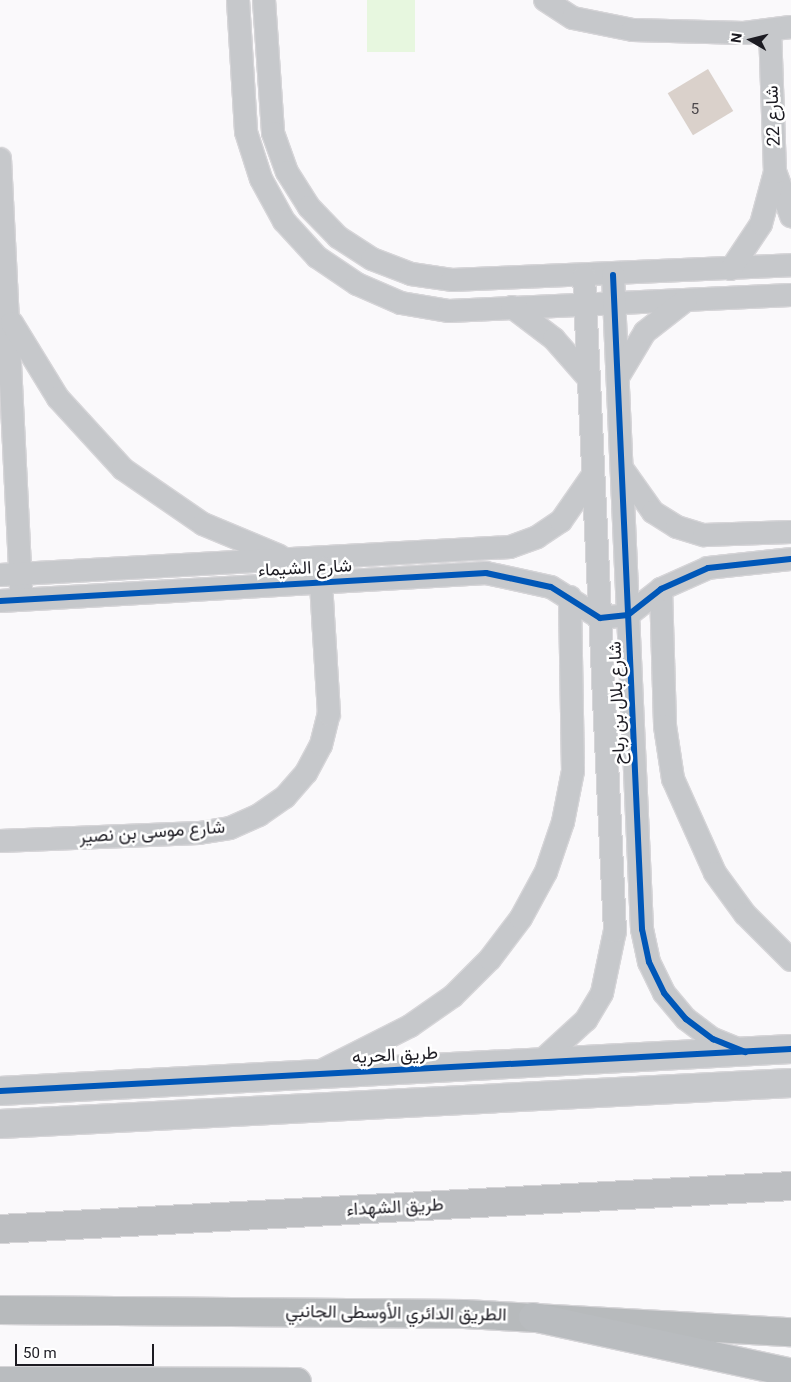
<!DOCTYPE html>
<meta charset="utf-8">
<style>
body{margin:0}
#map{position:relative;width:791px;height:1382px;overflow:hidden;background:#faf9fb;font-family:Roboto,Vazirmatn,sans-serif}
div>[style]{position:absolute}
.green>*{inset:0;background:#e7f7df;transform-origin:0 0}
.building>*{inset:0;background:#dad1cb;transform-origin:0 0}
.roads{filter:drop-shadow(1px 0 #d6d5d8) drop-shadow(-1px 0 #d6d5d8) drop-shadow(0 1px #d6d5d8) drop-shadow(0 -1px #d6d5d8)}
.minor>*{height:22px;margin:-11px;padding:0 11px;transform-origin:11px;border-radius:11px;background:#c6c8cb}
.tertiary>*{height:28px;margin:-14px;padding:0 14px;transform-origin:14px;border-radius:14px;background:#c6c8cb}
.secondary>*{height:28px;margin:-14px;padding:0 14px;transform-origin:14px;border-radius:14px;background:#bcbec1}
.trunk>*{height:28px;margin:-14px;padding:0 14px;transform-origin:14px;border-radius:14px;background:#b7babc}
.motorway>*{height:28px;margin:-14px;padding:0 14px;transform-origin:14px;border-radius:14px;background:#b9bcbf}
.cycleway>*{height:6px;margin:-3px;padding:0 3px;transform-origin:3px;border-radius:3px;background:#0057b8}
span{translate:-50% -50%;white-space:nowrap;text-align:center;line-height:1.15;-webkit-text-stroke:5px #fff;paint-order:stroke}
.number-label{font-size:15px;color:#4c484c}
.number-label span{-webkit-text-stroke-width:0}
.street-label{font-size:18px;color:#1c1b22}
.north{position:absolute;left:726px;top:15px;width:50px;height:50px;-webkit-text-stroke:4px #fff;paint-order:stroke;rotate:278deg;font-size:14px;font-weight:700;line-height:20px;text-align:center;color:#1c1b22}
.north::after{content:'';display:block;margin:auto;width:18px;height:22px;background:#1c1b22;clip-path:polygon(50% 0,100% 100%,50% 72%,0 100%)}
.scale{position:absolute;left:15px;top:1344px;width:139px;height:22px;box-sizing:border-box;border:2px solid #1c1b22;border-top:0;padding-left:6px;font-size:15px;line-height:18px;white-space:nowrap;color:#1c1b22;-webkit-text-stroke:4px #fff;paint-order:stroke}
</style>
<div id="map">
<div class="green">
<div style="left:367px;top:0;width:48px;height:52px"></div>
</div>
<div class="building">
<div style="left:708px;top:69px;width:49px;height:47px;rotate:59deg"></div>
</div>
<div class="roads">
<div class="minor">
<div style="left:238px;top:0;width:132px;rotate:86.5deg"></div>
<div style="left:246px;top:132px;width:49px;rotate:72.3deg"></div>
<div style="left:261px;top:179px;width:48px;rotate:61.3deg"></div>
<div style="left:284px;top:221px;width:49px;rotate:47.5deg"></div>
<div style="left:317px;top:257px;width:48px;rotate:34deg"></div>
<div style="left:357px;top:284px;width:48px;rotate:23.4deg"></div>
<div style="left:401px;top:303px;width:49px;rotate:9.5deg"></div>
<div style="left:449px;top:311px;width:342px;rotate:-2.7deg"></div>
<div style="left:264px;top:0;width:133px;rotate:86.1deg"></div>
<div style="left:273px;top:133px;width:41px;rotate:70.3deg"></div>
<div style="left:287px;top:172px;width:41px;rotate:57.8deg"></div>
<div style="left:309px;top:207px;width:42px;rotate:46deg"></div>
<div style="left:338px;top:237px;width:40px;rotate:32.9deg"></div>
<div style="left:372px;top:259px;width:42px;rotate:21deg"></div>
<div style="left:411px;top:274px;width:41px;rotate:8.3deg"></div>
<div style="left:452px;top:280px;width:339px;rotate:-2.5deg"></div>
<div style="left:545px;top:0;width:33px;rotate:33deg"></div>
<div style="left:573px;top:18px;width:61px;rotate:11.3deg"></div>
<div style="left:633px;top:30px;width:111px;rotate:1.5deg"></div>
<div style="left:744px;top:33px;width:47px;rotate:-7.3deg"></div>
<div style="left:0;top:159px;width:430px;rotate:87.2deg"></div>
<div style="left:776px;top:174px;width:45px;rotate:70.3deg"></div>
<div style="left:731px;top:269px;width:54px;rotate:-56.3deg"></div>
<div style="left:761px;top:224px;width:54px;rotate:-74.9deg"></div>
<div style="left:775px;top:172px;width:141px;rotate:-92deg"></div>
<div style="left:613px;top:275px;width:655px;rotate:87.46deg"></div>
<div style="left:642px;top:929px;width:34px;rotate:78deg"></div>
<div style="left:649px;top:962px;width:34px;rotate:64deg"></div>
<div style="left:664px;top:993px;width:34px;rotate:50deg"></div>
<div style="left:686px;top:1019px;width:34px;rotate:37deg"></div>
<div style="left:713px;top:1039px;width:31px;rotate:22deg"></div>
<div style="left:512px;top:307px;width:53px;rotate:37.3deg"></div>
<div style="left:554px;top:339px;width:53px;rotate:48.8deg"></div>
<div style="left:12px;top:323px;width:88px;rotate:58.5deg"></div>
<div style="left:58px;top:398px;width:96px;rotate:47.5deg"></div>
<div style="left:123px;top:469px;width:97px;rotate:34.5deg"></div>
<div style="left:203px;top:524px;width:83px;rotate:22.6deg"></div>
<div style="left:618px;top:377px;width:52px;rotate:-59deg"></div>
<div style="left:645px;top:332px;width:52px;rotate:-38deg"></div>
<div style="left:624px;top:471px;width:50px;rotate:54.7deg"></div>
<div style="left:653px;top:512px;width:28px;rotate:32deg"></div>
<div style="left:677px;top:527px;width:28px;rotate:17deg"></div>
<div style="left:704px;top:535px;width:87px;rotate:-2deg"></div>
<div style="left:0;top:575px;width:511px;rotate:-3.14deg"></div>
<div style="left:510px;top:547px;width:29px;rotate:-20deg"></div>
<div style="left:537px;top:537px;width:29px;rotate:-34deg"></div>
<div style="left:561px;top:521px;width:56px;rotate:-55.2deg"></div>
<div style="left:661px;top:589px;width:137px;rotate:88.3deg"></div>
<div style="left:665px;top:726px;width:54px;rotate:81.4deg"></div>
<div style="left:673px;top:779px;width:103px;rotate:65.9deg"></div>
<div style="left:715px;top:873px;width:51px;rotate:53.8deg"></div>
<div style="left:745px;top:914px;width:65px;rotate:45deg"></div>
<div style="left:0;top:601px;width:487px;rotate:-3.3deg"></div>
<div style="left:486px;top:573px;width:66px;rotate:12.2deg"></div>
<div style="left:551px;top:587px;width:58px;rotate:32.3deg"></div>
<div style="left:600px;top:618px;width:28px;rotate:-6deg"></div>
<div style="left:628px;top:615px;width:42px;rotate:-38.2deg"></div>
<div style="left:661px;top:589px;width:51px;rotate:-24.1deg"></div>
<div style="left:708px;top:568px;width:83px;rotate:-6.2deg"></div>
<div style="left:0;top:841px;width:199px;rotate:-2.3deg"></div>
<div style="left:199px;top:833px;width:31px;rotate:-9deg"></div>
<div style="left:230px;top:828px;width:32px;rotate:-24deg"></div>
<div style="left:259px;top:815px;width:32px;rotate:-35deg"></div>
<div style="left:285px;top:797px;width:32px;rotate:-49deg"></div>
<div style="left:306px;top:773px;width:32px;rotate:-62deg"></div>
<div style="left:321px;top:745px;width:32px;rotate:-76deg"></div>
<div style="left:329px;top:714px;width:147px;rotate:-93.5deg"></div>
<div style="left:539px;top:1063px;width:64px;rotate:-42.5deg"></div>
<div style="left:586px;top:1020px;width:31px;rotate:-59deg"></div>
<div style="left:602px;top:993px;width:63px;rotate:-78.2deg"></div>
<div style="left:615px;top:931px;width:656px;rotate:-92.71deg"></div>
<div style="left:319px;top:1072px;width:102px;rotate:-26.8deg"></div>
<div style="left:410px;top:1026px;width:52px;rotate:-34.9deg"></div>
<div style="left:453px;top:996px;width:52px;rotate:-45deg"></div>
<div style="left:490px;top:959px;width:51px;rotate:-52.9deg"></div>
<div style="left:521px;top:918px;width:52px;rotate:-61.5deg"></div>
<div style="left:546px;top:872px;width:53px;rotate:-71.2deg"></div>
<div style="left:563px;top:822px;width:52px;rotate:-78.9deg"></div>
<div style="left:573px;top:771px;width:174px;rotate:-91deg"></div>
</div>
<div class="tertiary">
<div style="left:0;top:1091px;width:792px;rotate:-3.04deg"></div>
<div style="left:0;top:1124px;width:792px;rotate:-2.97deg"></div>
</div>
<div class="secondary">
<div style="left:0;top:1229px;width:792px;rotate:-3.11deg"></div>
</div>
<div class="trunk">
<div style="left:0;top:1310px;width:464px;rotate:0.5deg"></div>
<div style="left:464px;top:1314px;width:327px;rotate:3.2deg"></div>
</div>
<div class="motorway">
<div style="left:533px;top:1317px;width:264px;rotate:12.2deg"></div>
<div style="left:0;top:1381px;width:297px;rotate:0.2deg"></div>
</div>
</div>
<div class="cycleway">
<div style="left:613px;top:275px;width:655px;rotate:87.46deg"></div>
<div style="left:642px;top:929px;width:34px;rotate:78deg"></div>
<div style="left:649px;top:962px;width:34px;rotate:64deg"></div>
<div style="left:664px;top:993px;width:34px;rotate:50deg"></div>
<div style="left:686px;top:1019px;width:34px;rotate:37deg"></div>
<div style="left:713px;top:1039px;width:35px;rotate:22deg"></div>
<div style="left:0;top:601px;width:487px;rotate:-3.3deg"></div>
<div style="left:486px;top:573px;width:66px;rotate:12.2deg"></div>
<div style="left:551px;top:587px;width:58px;rotate:32.3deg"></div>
<div style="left:600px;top:618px;width:28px;rotate:-6deg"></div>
<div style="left:628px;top:615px;width:42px;rotate:-38.2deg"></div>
<div style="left:661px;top:589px;width:51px;rotate:-24.1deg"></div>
<div style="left:708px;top:568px;width:83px;rotate:-6.2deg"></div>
<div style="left:0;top:1091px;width:792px;rotate:-3.04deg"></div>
</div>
<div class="number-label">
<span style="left:695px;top:110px">5</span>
</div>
<div class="street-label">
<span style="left:773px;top:116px;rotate:-92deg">شارع 22</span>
<span style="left:305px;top:568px;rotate:-3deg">شارع الشيماء</span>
<span style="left:617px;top:703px;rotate:-92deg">شارع بلال بن رباح</span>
<span style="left:152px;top:832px;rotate:-4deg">شارع موسى بن نصير</span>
<span style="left:395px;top:1055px;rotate:-3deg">طريق الحريه</span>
<span style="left:395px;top:1207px;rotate:-3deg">طريق الشهداء</span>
<span style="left:396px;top:1313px;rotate:1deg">الطريق الدائري الأوسطى الجانبي</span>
</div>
<div class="north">N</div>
<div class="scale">50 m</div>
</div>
